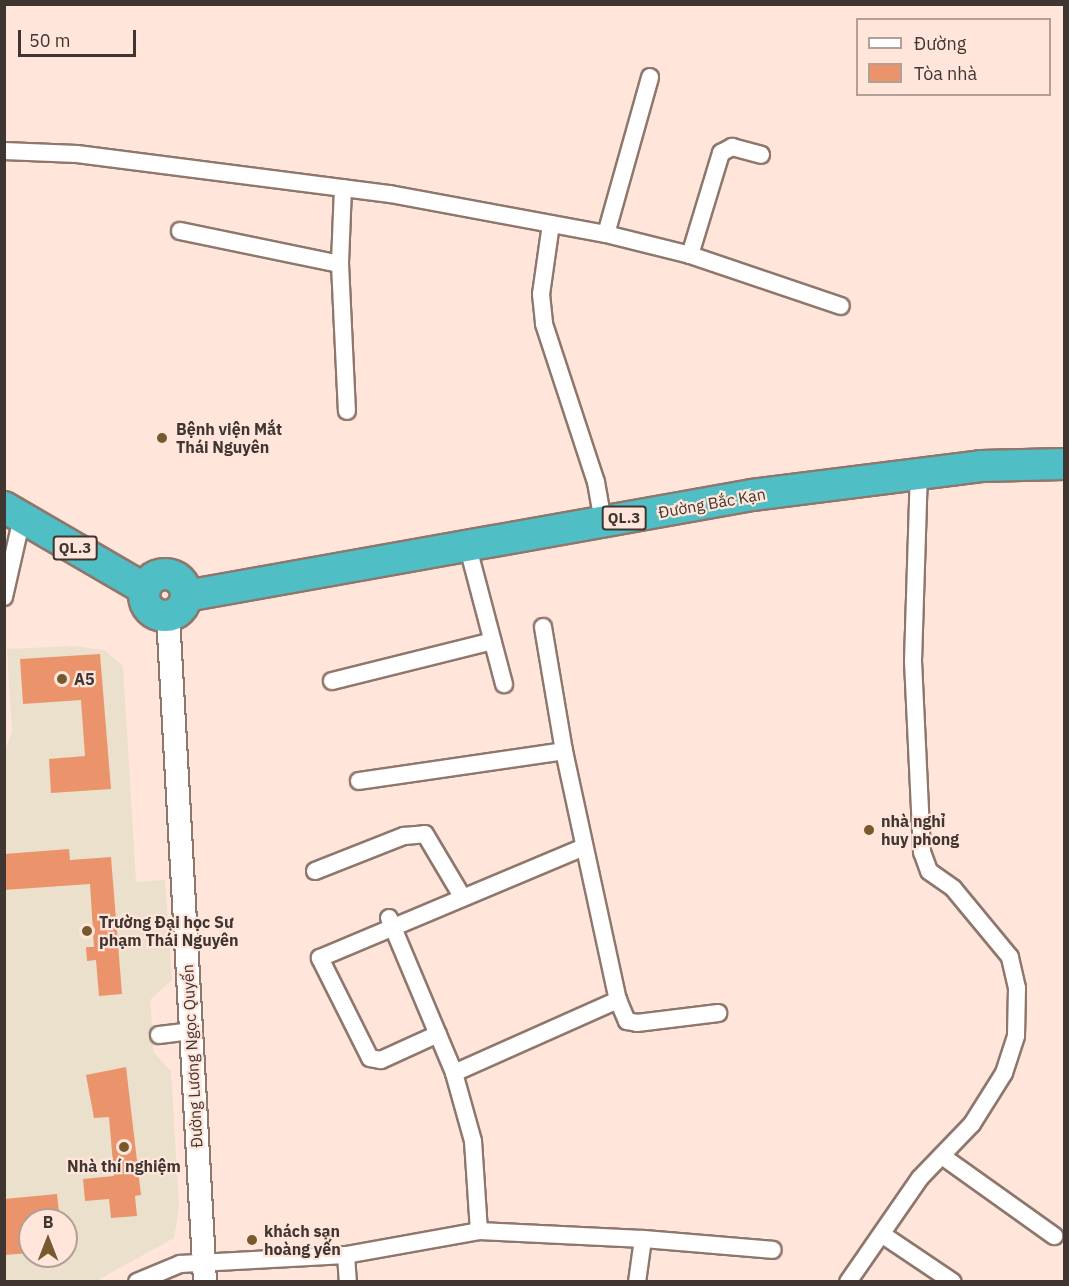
<!DOCTYPE html>
<meta charset="utf-8">
<style>
body{margin:0}
#map{position:relative;width:1069px;height:1286px;overflow:hidden;background:#ffe5da;font-family:"IBM Plex Sans",sans-serif}
div>[style]{position:absolute}
.education>*{inset:0;background:#eae0cb}
.building>*{inset:0;background:#eb946c}
.roads{filter:drop-shadow(2px 0 #8e776d) drop-shadow(-2px 0 #8e776d) drop-shadow(0 2px #8e776d) drop-shadow(0 -2px #8e776d)}
.street>*{height:16px;margin:-8px;padding:0 8px;transform-origin:8px;border-radius:8px;background:#fff}
.secondary>*{height:22px;margin:-11px;padding:0 11px;transform-origin:11px;border-radius:11px;background:#fff}
.highway>*{height:30px;margin:-15px;padding:0 15px;transform-origin:15px;border-radius:15px;background:#50bfc5}
.highway>.ring{margin:-15px;padding:0;box-sizing:content-box;background:none;border:30px solid #50bfc5;border-radius:50%}
.dots>*{width:16px;height:16px;translate:-50% -50%;box-sizing:border-box;border:3px solid #ffe5da;border-radius:50%}
span{translate:-50% -50%;white-space:nowrap;text-align:center;line-height:1.15;-webkit-text-stroke:4.5px #ffe5da;paint-order:stroke}
.shield-label span{padding:2px 4px;background:#ffe5da;border:2px solid;border-radius:4px;-webkit-text-stroke-width:0}
.shield-label{font-size:15px;color:#3f3531;font-weight:700}
.poi-label{font-size:16px;color:#3f3531;font-weight:700}
.left{translate:0 -50%;text-align:left}
.street-label{font-size:16px;color:#3f3531}
.frame{position:absolute;inset:0;border:6px solid #3f3531;pointer-events:none}
.legend{position:absolute;left:856px;top:18px;width:195px;height:78px;box-sizing:border-box;background:#ffe5da;border:2px solid #b29f96;margin:0;padding:8px 10px;list-style:none;font-size:18px;color:#3f3531}
.legend li{display:flex;align-items:center;gap:12px;height:30px}
.legend b{width:30px;border:2px solid #b29f96}
.north{position:absolute;left:18px;top:1208px;width:60px;height:60px;box-sizing:border-box;background:#ffe5da;border:2px solid #b29f96;border-radius:50%;rotate:0deg;font-size:16px;font-weight:700;line-height:24px;text-align:center;color:#3f3531}
.north::after{content:'';display:block;margin:auto;width:21px;height:27px;background:#77592d;clip-path:polygon(50% 0,100% 100%,50% 72%,0 100%)}
.scale{position:absolute;left:18px;top:30px;width:118px;height:27px;box-sizing:border-box;border:3px solid #3f3531;border-top:0;padding-left:8px;font-size:18px;line-height:21px;white-space:nowrap;color:#3f3531;-webkit-text-stroke:4px #ffe5da;paint-order:stroke}
</style>
<div id="map">
<div class="education">
<div style="clip-path:polygon(evenodd,74px 646px,104px 650px,123px 666px,136px 882px,165px 880px,172px 980px,150px 1000px,154px 1053px,171px 1071px,179px 1207px,174px 1238px,96px 1281px,5px 1282px,4px 753px,12px 732px,7px 649px,74px 646px,30px 1220px,66px 1220px,66px 1256px,30px 1256px,30px 1220px)"></div>
</div>
<div class="building">
<div style="clip-path:polygon(100px 654px,111px 789px,51px 793px,49px 759px,85px 756px,81px 700px,23px 704px,20px 659px)"></div>
<div style="clip-path:polygon(69px 849px,70px 860px,111px 857px,122px 994px,99px 996px,96px 960px,87px 961px,86px 947px,94px 947px,90px 884px,4px 890px,4px 854px)"></div>
<div style="clip-path:polygon(126px 1067px,141px 1195px,135px 1196px,137px 1216px,111px 1218px,109px 1199px,85px 1201px,83px 1179px,114px 1176px,109px 1117px,94px 1118px,86px 1075px)"></div>
<div style="clip-path:polygon(57px 1194px,60px 1220px,30px 1220px,30px 1253px,4px 1255px,4px 1199px)"></div>
</div>
<div class="roads">
<div class="street">
<div style="left:4px;top:151px;width:73px;rotate:2.4deg"></div>
<div style="left:77px;top:154px;width:316px;rotate:7.3deg"></div>
<div style="left:390px;top:194px;width:220px;rotate:10.5deg"></div>
<div style="left:606px;top:234px;width:87px;rotate:14deg"></div>
<div style="left:690px;top:255px;width:159px;rotate:18.7deg"></div>
<div style="left:343px;top:188px;width:76px;rotate:92.3deg"></div>
<div style="left:340px;top:264px;width:147px;rotate:87.3deg"></div>
<div style="left:551px;top:224px;width:71px;rotate:98.1deg"></div>
<div style="left:541px;top:294px;width:30px;rotate:84deg"></div>
<div style="left:544px;top:324px;width:166px;rotate:71.8deg"></div>
<div style="left:596px;top:482px;width:40px;rotate:80deg"></div>
<div style="left:180px;top:231px;width:163px;rotate:11.7deg"></div>
<div style="left:606px;top:234px;width:163px;rotate:-74.3deg"></div>
<div style="left:690px;top:255px;width:107px;rotate:-73.1deg"></div>
<div style="left:721px;top:153px;width:13px;rotate:-29deg"></div>
<div style="left:732px;top:147px;width:30px;rotate:15deg"></div>
<div style="left:467px;top:544px;width:145px;rotate:75.2deg"></div>
<div style="left:4px;top:597px;width:81px;rotate:-77.2deg"></div>
<div style="left:543px;top:627px;width:126px;rotate:80.4deg"></div>
<div style="left:332px;top:681px;width:165px;rotate:-14deg"></div>
<div style="left:359px;top:781px;width:207px;rotate:-8.3deg"></div>
<div style="left:564px;top:751px;width:255px;rotate:77.8deg"></div>
<div style="left:315px;top:871px;width:96px;rotate:-21.5deg"></div>
<div style="left:404px;top:836px;width:21px;rotate:-5deg"></div>
<div style="left:425px;top:834px;width:74px;rotate:59.3deg"></div>
<div style="left:389px;top:918px;width:168px;rotate:67.2deg"></div>
<div style="left:454px;top:1073px;width:71px;rotate:74.4deg"></div>
<div style="left:473px;top:1141px;width:90px;rotate:86.2deg"></div>
<div style="left:438px;top:1034px;width:63px;rotate:155.5deg"></div>
<div style="left:381px;top:1060px;width:11px;rotate:-170deg"></div>
<div style="left:370px;top:1058px;width:112px;rotate:-116.6deg"></div>
<div style="left:320px;top:958px;width:284px;rotate:-22.8deg"></div>
<div style="left:159px;top:1035px;width:32px;rotate:-7deg"></div>
<div style="left:454px;top:1073px;width:180px;rotate:-24deg"></div>
<div style="left:618px;top:1000px;width:23px;rotate:67deg"></div>
<div style="left:627px;top:1021px;width:10px;rotate:11deg"></div>
<div style="left:637px;top:1023px;width:82px;rotate:-7deg"></div>
<div style="left:942px;top:1156px;width:138px;rotate:35.5deg"></div>
<div style="left:883px;top:1235px;width:84px;rotate:33.9deg"></div>
<div style="left:643px;top:1239px;width:130px;rotate:4.8deg"></div>
<div style="left:346px;top:1255px;width:27px;rotate:86deg"></div>
<div style="left:137px;top:1282px;width:47px;rotate:-22.7deg"></div>
<div style="left:180px;top:1264px;width:166px;rotate:-3.1deg"></div>
<div style="left:346px;top:1255px;width:135px;rotate:-10.2deg"></div>
<div style="left:479px;top:1231px;width:164px;rotate:2.8deg"></div>
<div style="left:643px;top:1239px;width:43px;rotate:97.9deg"></div>
<div style="left:848px;top:1282px;width:126px;rotate:-55.3deg"></div>
<div style="left:920px;top:1178px;width:75px;rotate:-46.1deg"></div>
<div style="left:972px;top:1124px;width:60px;rotate:-57.9deg"></div>
<div style="left:1004px;top:1073px;width:39px;rotate:-72deg"></div>
<div style="left:1016px;top:1036px;width:48px;rotate:-88.8deg"></div>
<div style="left:1017px;top:988px;width:32px;rotate:-103deg"></div>
<div style="left:1010px;top:957px;width:89px;rotate:-129.6deg"></div>
<div style="left:953px;top:888px;width:29px;rotate:-145deg"></div>
<div style="left:929px;top:871px;width:20px;rotate:-110deg"></div>
<div style="left:922px;top:852px;width:191px;rotate:-92.7deg"></div>
<div style="left:913px;top:661px;width:186px;rotate:-88.2deg"></div>
</div>
<div class="secondary">
<div style="left:168px;top:616px;width:667px;rotate:86.82deg"></div>
</div>
<div class="highway">
<div style="left:4px;top:507px;width:163px;rotate:30.2deg"></div>
<div class="ring" style="left:144px;top:574px;width:12px;height:12px"></div>
<div style="left:186px;top:596px;width:575px;rotate:-10.12deg"></div>
<div style="left:752px;top:495px;width:231px;rotate:-7.2deg"></div>
<div style="left:981px;top:466px;width:83px;rotate:-1.4deg"></div>
</div>
</div>
<div class="dots">
<div style="left:162px;top:438px;background:#77592d"></div>
<div style="left:62px;top:679px;background:#77592d"></div>
<div style="left:869px;top:830px;background:#77592d"></div>
<div style="left:87px;top:931px;background:#77592d"></div>
<div style="left:124px;top:1147px;background:#77592d"></div>
<div style="left:252px;top:1240px;background:#77592d"></div>
</div>
<div class="shield-label">
<span style="left:624px;top:518px">QL.3</span>
<span style="left:75px;top:548px">QL.3</span>
</div>
<div class="poi-label">
<span class="left" style="left:176px;top:438px">Bệnh viện Mắt<br>Thái Nguyên</span>
<span class="left" style="left:74px;top:679px">A5</span>
<span class="left" style="left:881px;top:830px">nhà nghỉ<br>huy phong</span>
<span class="left" style="left:99px;top:931px">Trường Đại học Sư<br>phạm Thái Nguyên</span>
<span style="left:124px;top:1166px">Nhà thí nghiệm</span>
<span class="left" style="left:264px;top:1240px">khách sạn<br>hoàng yến</span>
</div>
<div class="street-label">
<span style="left:712px;top:503px;rotate:-10deg">Đường Bắc Kạn</span>
<span style="left:192px;top:1056px;rotate:-93deg">Đường Lương Ngọc Quyến</span>
</div>
<div class="frame"></div>
<ul class="legend">
<li><b style="height:8px;background:#fff"></b>Đường</li>
<li><b style="height:16px;background:#eb946c"></b>Tòa nhà</li>
</ul>
<div class="north">B</div>
<div class="scale">50 m</div>
</div>
